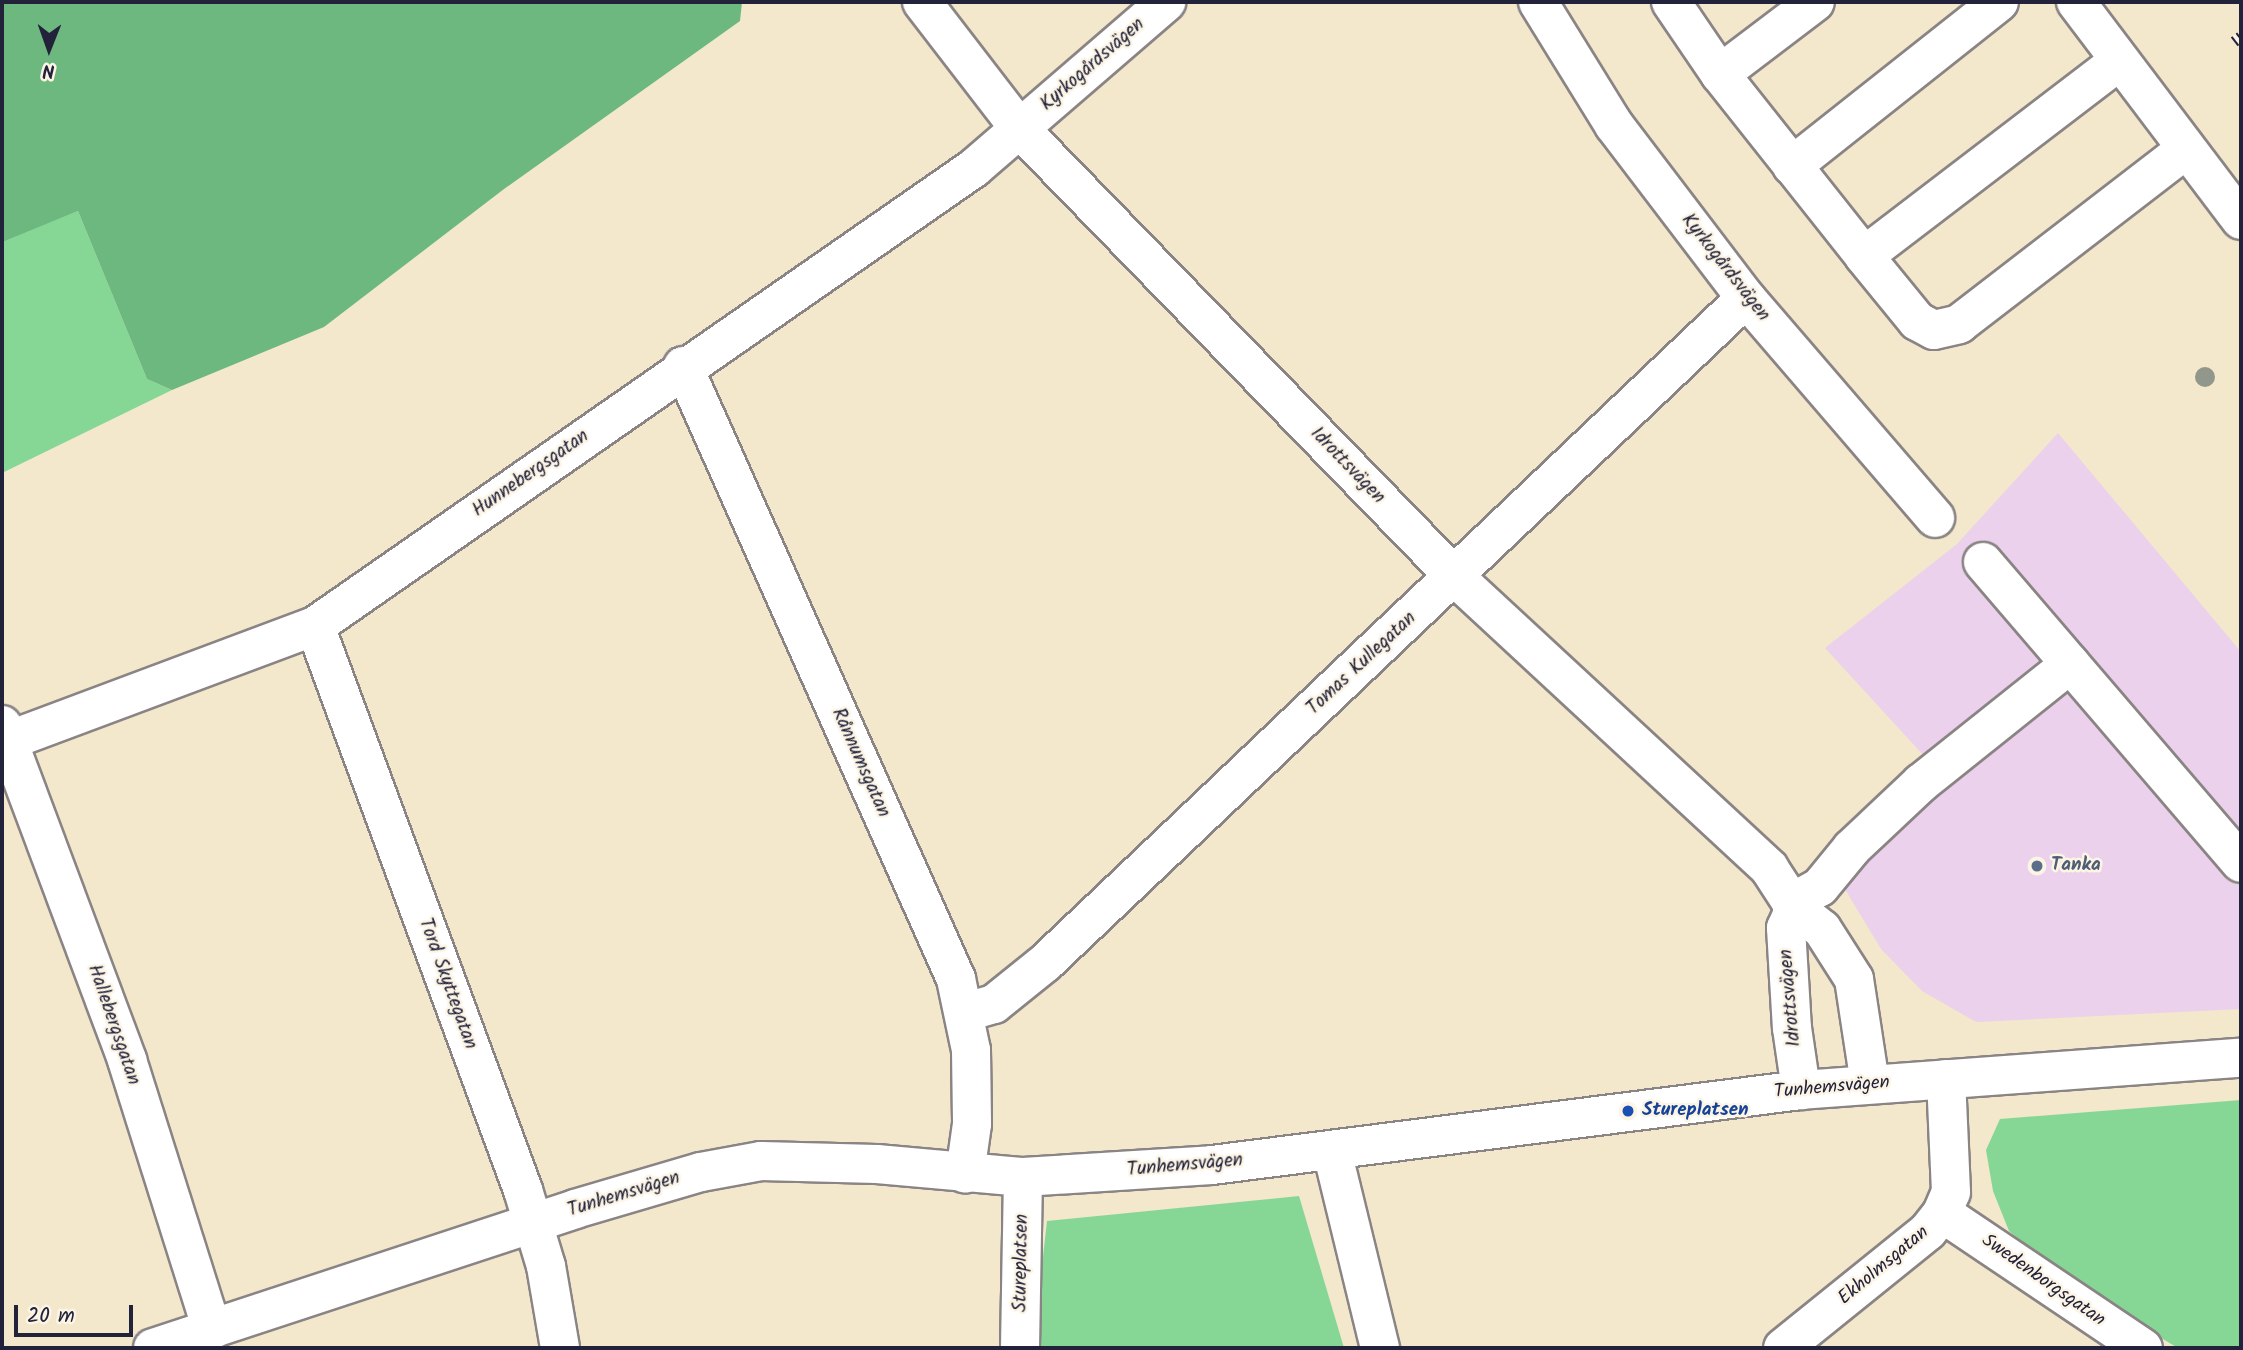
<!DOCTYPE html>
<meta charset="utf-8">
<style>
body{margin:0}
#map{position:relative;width:2243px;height:1350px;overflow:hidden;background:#f3e7cc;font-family:Kalam,sans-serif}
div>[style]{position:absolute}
.built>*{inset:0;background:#ebd1eb}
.green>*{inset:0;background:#86d796}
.forest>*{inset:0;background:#6cb87f}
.roads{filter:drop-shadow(2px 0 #8a8484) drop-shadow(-2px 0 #8a8484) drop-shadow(0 2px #8a8484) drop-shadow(0 -2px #8a8484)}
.minor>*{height:38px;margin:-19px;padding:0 19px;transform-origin:19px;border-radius:19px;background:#fff}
.rail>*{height:8px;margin-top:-4px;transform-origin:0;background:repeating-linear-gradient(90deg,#fcf5e5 0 16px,#22223b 0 32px);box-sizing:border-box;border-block:2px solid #22223b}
.trees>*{width:20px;height:20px;margin:-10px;border-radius:50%;background:#91988b}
.dots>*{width:19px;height:19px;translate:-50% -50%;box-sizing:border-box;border:4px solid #fcf5e5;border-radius:50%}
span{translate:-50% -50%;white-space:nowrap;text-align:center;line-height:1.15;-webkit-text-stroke:5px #fcf5e5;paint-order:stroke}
.street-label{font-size:19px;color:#22223b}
.service-label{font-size:19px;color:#4e5e75;font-weight:700}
.left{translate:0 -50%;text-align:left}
.transit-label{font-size:19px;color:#164399;font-weight:700}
.frame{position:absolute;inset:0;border:4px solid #22223b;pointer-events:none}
.north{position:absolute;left:14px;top:14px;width:70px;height:70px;-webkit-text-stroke:5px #fcf5e5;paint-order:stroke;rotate:181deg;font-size:19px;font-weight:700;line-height:28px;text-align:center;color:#22223b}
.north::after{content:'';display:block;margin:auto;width:24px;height:32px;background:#22223b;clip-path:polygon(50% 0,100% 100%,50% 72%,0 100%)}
.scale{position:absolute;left:14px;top:1305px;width:119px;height:32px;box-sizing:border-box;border:4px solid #22223b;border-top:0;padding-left:9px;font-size:21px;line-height:24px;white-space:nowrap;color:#22223b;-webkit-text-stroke:5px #fcf5e5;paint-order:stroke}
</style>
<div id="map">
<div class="built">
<div style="clip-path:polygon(2058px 433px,2241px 652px,2241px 1009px,1976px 1022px,1922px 991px,1881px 949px,1825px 856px,1925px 757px,1825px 648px,1957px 544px)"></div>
</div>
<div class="green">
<div style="clip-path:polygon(78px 211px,147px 379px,172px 390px,2px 473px,2px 241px)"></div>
<div style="clip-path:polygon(2241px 1100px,2241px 1348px,2178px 1348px,2077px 1288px,2009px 1231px,1993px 1191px,1986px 1150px,2000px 1119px)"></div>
<div style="clip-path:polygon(1299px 1196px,1344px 1348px,1040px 1348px,1035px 1329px,1047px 1221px)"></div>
</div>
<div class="forest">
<div style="clip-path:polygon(2px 2px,742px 2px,740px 21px,504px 189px,324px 327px,172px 390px,147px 379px,78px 211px,2px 242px)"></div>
</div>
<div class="roads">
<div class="minor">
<div style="left:922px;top:2px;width:159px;rotate:52.4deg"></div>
<div style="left:1019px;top:128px;width:626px;rotate:45.84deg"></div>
<div style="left:1455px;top:577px;width:428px;rotate:42.8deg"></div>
<div style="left:1769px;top:868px;width:48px;rotate:57deg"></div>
<div style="left:1795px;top:908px;width:34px;rotate:38deg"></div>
<div style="left:1822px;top:929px;width:59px;rotate:57.4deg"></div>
<div style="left:1854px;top:979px;width:106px;rotate:81.3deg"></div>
<div style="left:1538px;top:2px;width:145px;rotate:58.3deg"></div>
<div style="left:1614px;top:125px;width:218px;rotate:52.7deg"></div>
<div style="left:1746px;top:298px;width:290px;rotate:49.3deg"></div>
<div style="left:1671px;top:2px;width:87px;rotate:55.8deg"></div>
<div style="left:1720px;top:74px;width:232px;rotate:51.6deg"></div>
<div style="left:1864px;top:256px;width:84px;rotate:50.8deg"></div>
<div style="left:1917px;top:321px;width:19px;rotate:28deg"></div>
<div style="left:1934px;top:330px;width:26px;rotate:-13deg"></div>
<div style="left:1959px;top:324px;width:287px;rotate:-37.6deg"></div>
<div style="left:2076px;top:2px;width:273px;rotate:52.9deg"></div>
<div style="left:1720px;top:74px;width:119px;rotate:-37.2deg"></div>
<div style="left:1792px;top:166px;width:264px;rotate:-38.4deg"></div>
<div style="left:1864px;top:256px;width:321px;rotate:-37.4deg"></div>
<div style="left:683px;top:366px;width:671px;rotate:65.99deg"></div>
<div style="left:956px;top:979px;width:73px;rotate:78.1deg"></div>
<div style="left:971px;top:1050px;width:74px;rotate:89.2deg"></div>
<div style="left:972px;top:1124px;width:50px;rotate:98deg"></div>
<div style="left:1983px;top:562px;width:396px;rotate:49.4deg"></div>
<div style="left:315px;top:626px;width:601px;rotate:69.76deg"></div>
<div style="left:523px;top:1190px;width:79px;rotate:73.2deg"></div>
<div style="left:546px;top:1266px;width:83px;rotate:80.3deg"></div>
<div style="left:2px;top:725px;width:358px;rotate:69.5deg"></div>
<div style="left:127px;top:1060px;width:283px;rotate:72.5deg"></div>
<div style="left:2px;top:743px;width:334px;rotate:-20.5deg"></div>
<div style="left:315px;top:626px;width:803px;rotate:-34.8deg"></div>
<div style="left:974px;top:168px;width:254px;rotate:-40.8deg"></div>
<div style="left:1791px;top:903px;width:33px;rotate:-29deg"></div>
<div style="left:1820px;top:887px;width:50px;rotate:-50.6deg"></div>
<div style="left:1852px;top:848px;width:95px;rotate:-43.3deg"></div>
<div style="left:1921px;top:783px;width:191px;rotate:-38.6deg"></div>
<div style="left:1795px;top:908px;width:22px;rotate:114deg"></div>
<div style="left:1786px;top:928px;width:100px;rotate:86.6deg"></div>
<div style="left:1792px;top:1028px;width:63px;rotate:81.7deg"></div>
<div style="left:966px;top:1012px;width:29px;rotate:-16deg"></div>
<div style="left:994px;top:1004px;width:65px;rotate:-38.8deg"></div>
<div style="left:1045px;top:963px;width:966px;rotate:-43.49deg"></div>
<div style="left:1332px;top:1151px;width:203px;rotate:76.3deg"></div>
<div style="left:1942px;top:1213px;width:242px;rotate:33.9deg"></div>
<div style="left:153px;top:1348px;width:444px;rotate:-18.2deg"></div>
<div style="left:575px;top:1209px;width:131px;rotate:-16.4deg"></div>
<div style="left:701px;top:1172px;width:61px;rotate:-10.4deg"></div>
<div style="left:761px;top:1161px;width:116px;rotate:1.5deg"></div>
<div style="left:877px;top:1164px;width:147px;rotate:5.1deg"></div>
<div style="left:1023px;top:1177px;width:189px;rotate:-3.6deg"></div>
<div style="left:1212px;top:1165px;width:594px;rotate:-7.26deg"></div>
<div style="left:1801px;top:1090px;width:441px;rotate:-4.2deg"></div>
<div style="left:1020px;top:1348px;width:171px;rotate:-89deg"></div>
<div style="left:1783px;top:1348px;width:186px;rotate:-38.9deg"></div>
<div style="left:1928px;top:1231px;width:23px;rotate:-52deg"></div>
<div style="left:1942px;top:1213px;width:23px;rotate:-67deg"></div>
<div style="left:1951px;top:1192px;width:113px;rotate:-92.5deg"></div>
</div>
</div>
<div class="rail">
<div style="left:2234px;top:35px;width:11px;rotate:52deg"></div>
</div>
<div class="trees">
<div style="left:2205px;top:377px"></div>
</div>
<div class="dots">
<div style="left:2037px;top:866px;background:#5c6f8a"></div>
<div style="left:1628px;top:1111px;background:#1a4fb4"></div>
</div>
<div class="street-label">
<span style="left:1093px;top:65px;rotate:-41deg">Kyrkogårdsvägen</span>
<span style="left:1725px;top:268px;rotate:52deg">Kyrkogårdsvägen</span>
<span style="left:1347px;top:466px;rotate:46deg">Idrottsvägen</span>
<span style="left:531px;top:474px;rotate:-35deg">Hunnebergsgatan</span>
<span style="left:1362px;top:664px;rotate:-43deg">Tomas Kullegatan</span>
<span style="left:860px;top:763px;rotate:66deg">Rånnumsgatan</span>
<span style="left:447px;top:984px;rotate:70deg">Tord Skyttegatan</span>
<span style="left:1791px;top:998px;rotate:-95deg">Idrottsvägen</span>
<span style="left:113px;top:1025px;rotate:71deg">Hallebergsgatan</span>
<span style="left:1832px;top:1088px;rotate:-5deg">Tunhemsvägen</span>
<span style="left:1185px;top:1166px;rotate:-5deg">Tunhemsvägen</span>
<span style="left:624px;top:1195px;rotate:-17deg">Tunhemsvägen</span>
<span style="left:1022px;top:1263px;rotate:-89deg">Stureplatsen</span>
<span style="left:1884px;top:1266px;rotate:-40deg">Ekholmsgatan</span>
<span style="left:2043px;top:1281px;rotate:35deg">Swedenborgsgatan</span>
</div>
<div class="service-label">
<span class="left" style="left:2051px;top:866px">Tanka</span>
</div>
<div class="transit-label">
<span class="left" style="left:1642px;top:1111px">Stureplatsen</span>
</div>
<div class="frame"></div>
<div class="north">N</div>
<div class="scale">20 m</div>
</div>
